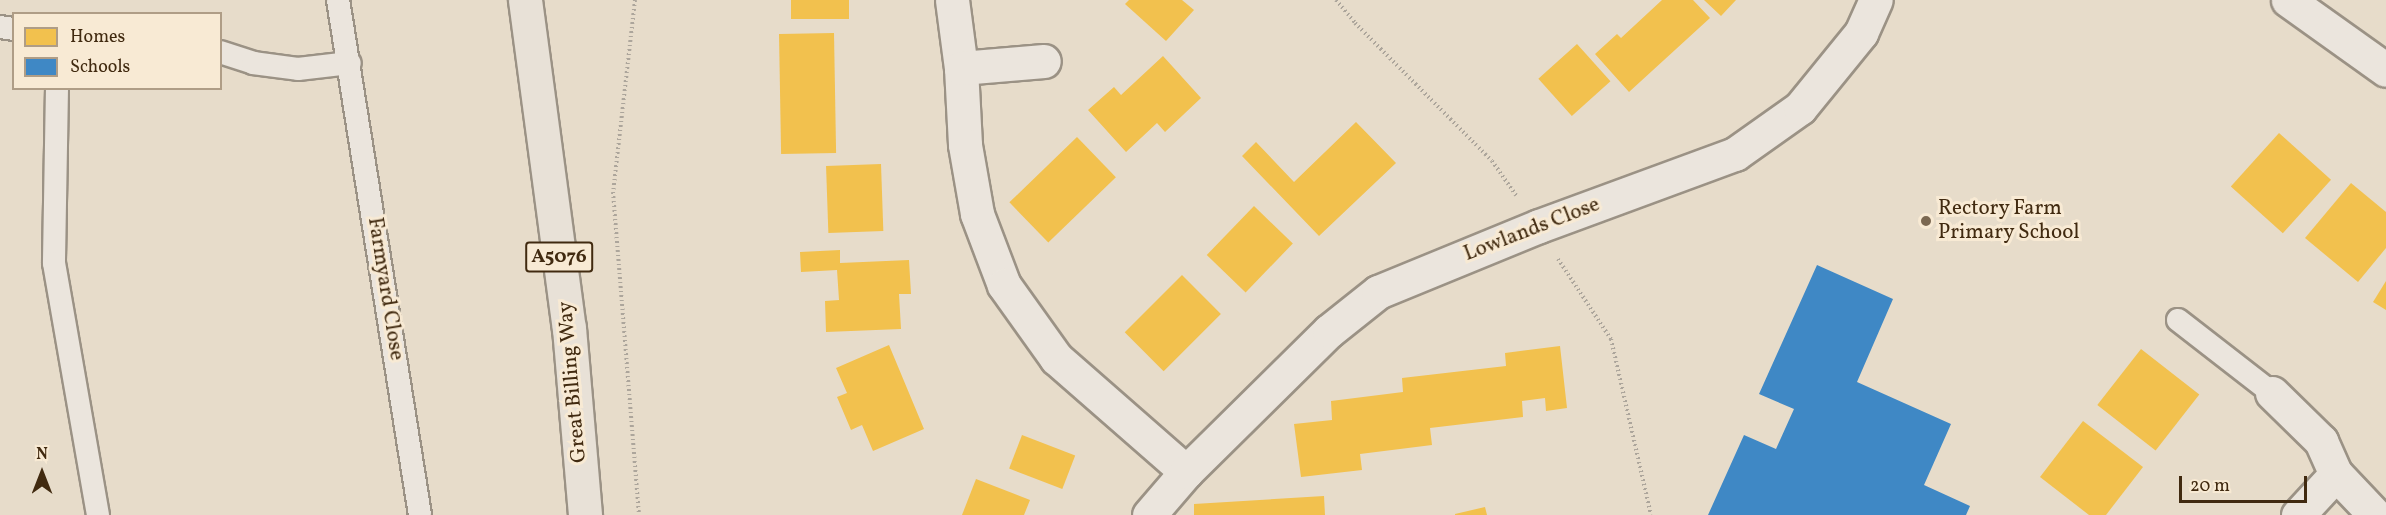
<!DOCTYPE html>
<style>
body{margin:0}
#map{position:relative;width:2386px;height:515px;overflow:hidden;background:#e7dcca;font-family:Vollkorn,serif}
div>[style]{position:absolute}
.homes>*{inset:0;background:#f2c14e;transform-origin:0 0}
.schools>*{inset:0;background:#3f88c5}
.path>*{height:4px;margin-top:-2px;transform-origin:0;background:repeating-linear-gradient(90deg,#aca59b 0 1.5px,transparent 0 4.5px)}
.roads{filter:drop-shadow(2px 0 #9b9285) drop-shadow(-2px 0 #9b9285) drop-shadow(0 2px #9b9285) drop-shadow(0 -2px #9b9285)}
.lane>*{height:22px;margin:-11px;padding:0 11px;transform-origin:11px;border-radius:11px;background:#ebe5dd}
.street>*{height:33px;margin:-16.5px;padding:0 16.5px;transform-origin:16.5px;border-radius:16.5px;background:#ebe5dd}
.secondary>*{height:33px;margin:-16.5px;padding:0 16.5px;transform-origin:16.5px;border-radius:16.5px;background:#ebe5dd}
.primary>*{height:33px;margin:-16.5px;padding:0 16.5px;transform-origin:16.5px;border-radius:16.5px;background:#e8e1d7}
.dots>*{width:16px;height:16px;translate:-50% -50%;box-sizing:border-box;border:3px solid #f8ead4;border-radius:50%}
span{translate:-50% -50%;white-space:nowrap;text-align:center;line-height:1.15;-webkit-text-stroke:6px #f8ead4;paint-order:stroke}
.shield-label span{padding:2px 4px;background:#f8ead4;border:2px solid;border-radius:4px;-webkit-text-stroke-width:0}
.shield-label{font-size:20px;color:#412a10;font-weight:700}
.poi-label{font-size:21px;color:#412a10}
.left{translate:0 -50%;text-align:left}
.street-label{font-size:21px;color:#412a10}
.legend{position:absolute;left:12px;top:12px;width:210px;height:78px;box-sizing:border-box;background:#f8ead4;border:2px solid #af9d86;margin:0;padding:8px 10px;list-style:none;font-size:18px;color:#412a10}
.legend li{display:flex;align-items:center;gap:12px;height:30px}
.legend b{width:30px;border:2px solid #af9d86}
.north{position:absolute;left:12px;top:443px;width:60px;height:60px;-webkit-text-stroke:4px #f8ead4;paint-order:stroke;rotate:0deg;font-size:16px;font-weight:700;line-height:24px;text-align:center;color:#412a10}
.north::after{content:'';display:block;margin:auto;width:21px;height:27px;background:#412a10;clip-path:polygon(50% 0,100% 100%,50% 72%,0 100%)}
.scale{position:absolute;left:2179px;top:476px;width:128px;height:27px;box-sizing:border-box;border:3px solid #412a10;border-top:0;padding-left:8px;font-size:18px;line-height:21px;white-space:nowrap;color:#412a10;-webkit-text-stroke:4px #f8ead4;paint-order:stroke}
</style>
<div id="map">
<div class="homes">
<div style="left:791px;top:0;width:58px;height:19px"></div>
<div style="clip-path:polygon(1129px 0,1182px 0,1194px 10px,1166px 41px,1125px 4px)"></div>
<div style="clip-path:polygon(1662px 0,1693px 0,1710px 18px,1629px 92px,1595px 54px,1617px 34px,1621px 38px)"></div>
<div style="clip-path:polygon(1704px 0,1736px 0,1721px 16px)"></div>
<div style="left:834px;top:33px;width:120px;height:55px;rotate:89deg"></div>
<div style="left:1577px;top:44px;width:50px;height:52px;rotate:48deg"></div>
<div style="clip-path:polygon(1163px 56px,1201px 98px,1165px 132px,1157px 123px,1126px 152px,1088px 110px,1114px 87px,1121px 95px)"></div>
<div style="clip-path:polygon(1356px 122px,1396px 163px,1319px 236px,1242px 156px,1256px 142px,1294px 182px)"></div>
<div style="left:2279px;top:133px;width:70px;height:72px;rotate:42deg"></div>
<div style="left:1077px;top:137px;width:56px;height:94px;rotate:46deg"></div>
<div style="left:881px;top:164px;width:67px;height:55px;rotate:88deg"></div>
<div style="clip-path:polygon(2351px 183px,2386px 212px,2386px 248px,2358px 282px,2305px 238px)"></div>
<div style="left:1254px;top:206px;width:54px;height:68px;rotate:44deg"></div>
<div style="clip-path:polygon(840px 250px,840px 263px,909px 260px,911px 294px,899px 294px,901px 329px,826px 332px,825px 301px,839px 300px,837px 270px,801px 272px,800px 252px)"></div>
<div style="left:1182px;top:275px;width:55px;height:81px;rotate:45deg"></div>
<div style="clip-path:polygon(2386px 281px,2386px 310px,2373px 302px)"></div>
<div style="clip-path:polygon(889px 345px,924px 429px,873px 451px,862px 425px,851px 430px,837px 397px,847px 393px,836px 368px)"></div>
<div style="clip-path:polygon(1560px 346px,1567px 408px,1546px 411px,1545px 398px,1522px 401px,1523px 417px,1430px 428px,1432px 445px,1360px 454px,1362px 470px,1301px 477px,1294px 424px,1332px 420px,1331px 401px,1403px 392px,1402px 378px,1506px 366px,1505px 353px)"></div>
<div style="left:2141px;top:349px;width:74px;height:71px;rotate:38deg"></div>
<div style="clip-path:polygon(2083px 421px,2143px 467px,2106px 515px,2089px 515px,2040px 477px)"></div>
<div style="left:1022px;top:435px;width:57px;height:36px;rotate:21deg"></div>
<div style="clip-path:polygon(976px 479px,1030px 500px,1024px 515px,962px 515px)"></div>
<div style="clip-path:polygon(1324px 496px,1325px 515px,1194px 515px,1194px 504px)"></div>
<div style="clip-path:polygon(1485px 507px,1487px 515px,1455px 515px,1455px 514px)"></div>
</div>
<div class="schools">
<div style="clip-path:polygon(1817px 265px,1893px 299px,1857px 382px,1951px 424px,1924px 485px,1970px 506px,1966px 515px,1708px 515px,1744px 435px,1776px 449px,1794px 409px,1759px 394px)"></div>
</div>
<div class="path">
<div style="left:635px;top:0;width:193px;rotate:96.5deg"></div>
<div style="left:613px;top:192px;width:324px;rotate:85.4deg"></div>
<div style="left:1336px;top:0;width:30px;rotate:50deg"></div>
<div style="left:1355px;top:23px;width:194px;rotate:45.2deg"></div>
<div style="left:1492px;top:161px;width:42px;rotate:54.8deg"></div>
<div style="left:1558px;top:259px;width:96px;rotate:56.5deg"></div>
<div style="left:1611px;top:339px;width:180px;rotate:77.2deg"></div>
</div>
<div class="roads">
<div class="lane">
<div style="left:338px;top:0;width:521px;rotate:80.95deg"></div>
<div style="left:0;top:27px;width:14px;rotate:8deg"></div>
<div style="left:220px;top:52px;width:35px;rotate:18deg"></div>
<div style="left:253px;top:63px;width:45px;rotate:7.6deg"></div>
<div style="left:298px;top:69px;width:52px;rotate:-6.6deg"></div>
<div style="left:57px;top:88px;width:175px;rotate:91deg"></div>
<div style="left:54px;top:263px;width:256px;rotate:80.1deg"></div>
<div style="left:2178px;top:320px;width:119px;rotate:37.8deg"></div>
</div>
<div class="street">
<div style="left:952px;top:0;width:69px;rotate:82.5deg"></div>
<div style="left:961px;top:68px;width:77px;rotate:87deg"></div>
<div style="left:965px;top:145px;width:70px;rotate:80.1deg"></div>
<div style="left:977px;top:214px;width:76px;rotate:69.2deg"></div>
<div style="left:1004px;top:285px;width:90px;rotate:54.5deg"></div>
<div style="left:1056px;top:358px;width:173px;rotate:41.2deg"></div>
<div style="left:961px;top:68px;width:83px;rotate:-4.8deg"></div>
<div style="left:2272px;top:393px;width:69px;rotate:44.4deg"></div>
<div style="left:2321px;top:441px;width:36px;rotate:66deg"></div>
<div style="left:2336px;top:474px;width:56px;rotate:132.8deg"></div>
<div style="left:2336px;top:474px;width:57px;rotate:46.4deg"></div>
<div style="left:1149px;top:515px;width:57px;rotate:-49.3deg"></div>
<div style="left:1186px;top:472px;width:201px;rotate:-44.6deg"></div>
<div style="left:1329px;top:331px;width:63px;rotate:-38.5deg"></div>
<div style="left:1378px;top:292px;width:174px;rotate:-22.3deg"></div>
<div style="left:1539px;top:226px;width:209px;rotate:-20.2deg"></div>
<div style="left:1735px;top:154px;width:80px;rotate:-35.3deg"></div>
<div style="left:1800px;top:108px;width:97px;rotate:-50.9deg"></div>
<div style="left:1861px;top:33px;width:36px;rotate:-66deg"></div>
</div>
<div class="secondary">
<div style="left:2288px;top:0;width:120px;rotate:35.5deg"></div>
</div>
<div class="primary">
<div style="left:525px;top:0;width:331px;rotate:82.4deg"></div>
<div style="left:569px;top:328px;width:188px;rotate:85.1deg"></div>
</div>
</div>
<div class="dots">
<div style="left:1926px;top:221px;background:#7b6851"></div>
</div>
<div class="shield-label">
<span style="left:559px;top:257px">A5076</span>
</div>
<div class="poi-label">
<span class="left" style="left:1938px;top:221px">Rectory Farm<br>Primary School</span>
</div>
<div class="street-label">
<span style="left:1532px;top:230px;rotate:-21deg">Lowlands Close</span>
<span style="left:385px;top:289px;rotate:81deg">Farmyard Close</span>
<span style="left:573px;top:382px;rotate:-95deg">Great Billing Way</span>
</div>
<ul class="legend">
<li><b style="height:16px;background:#f2c14e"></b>Homes</li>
<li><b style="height:16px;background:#3f88c5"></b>Schools</li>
</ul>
<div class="north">N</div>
<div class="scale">20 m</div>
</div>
